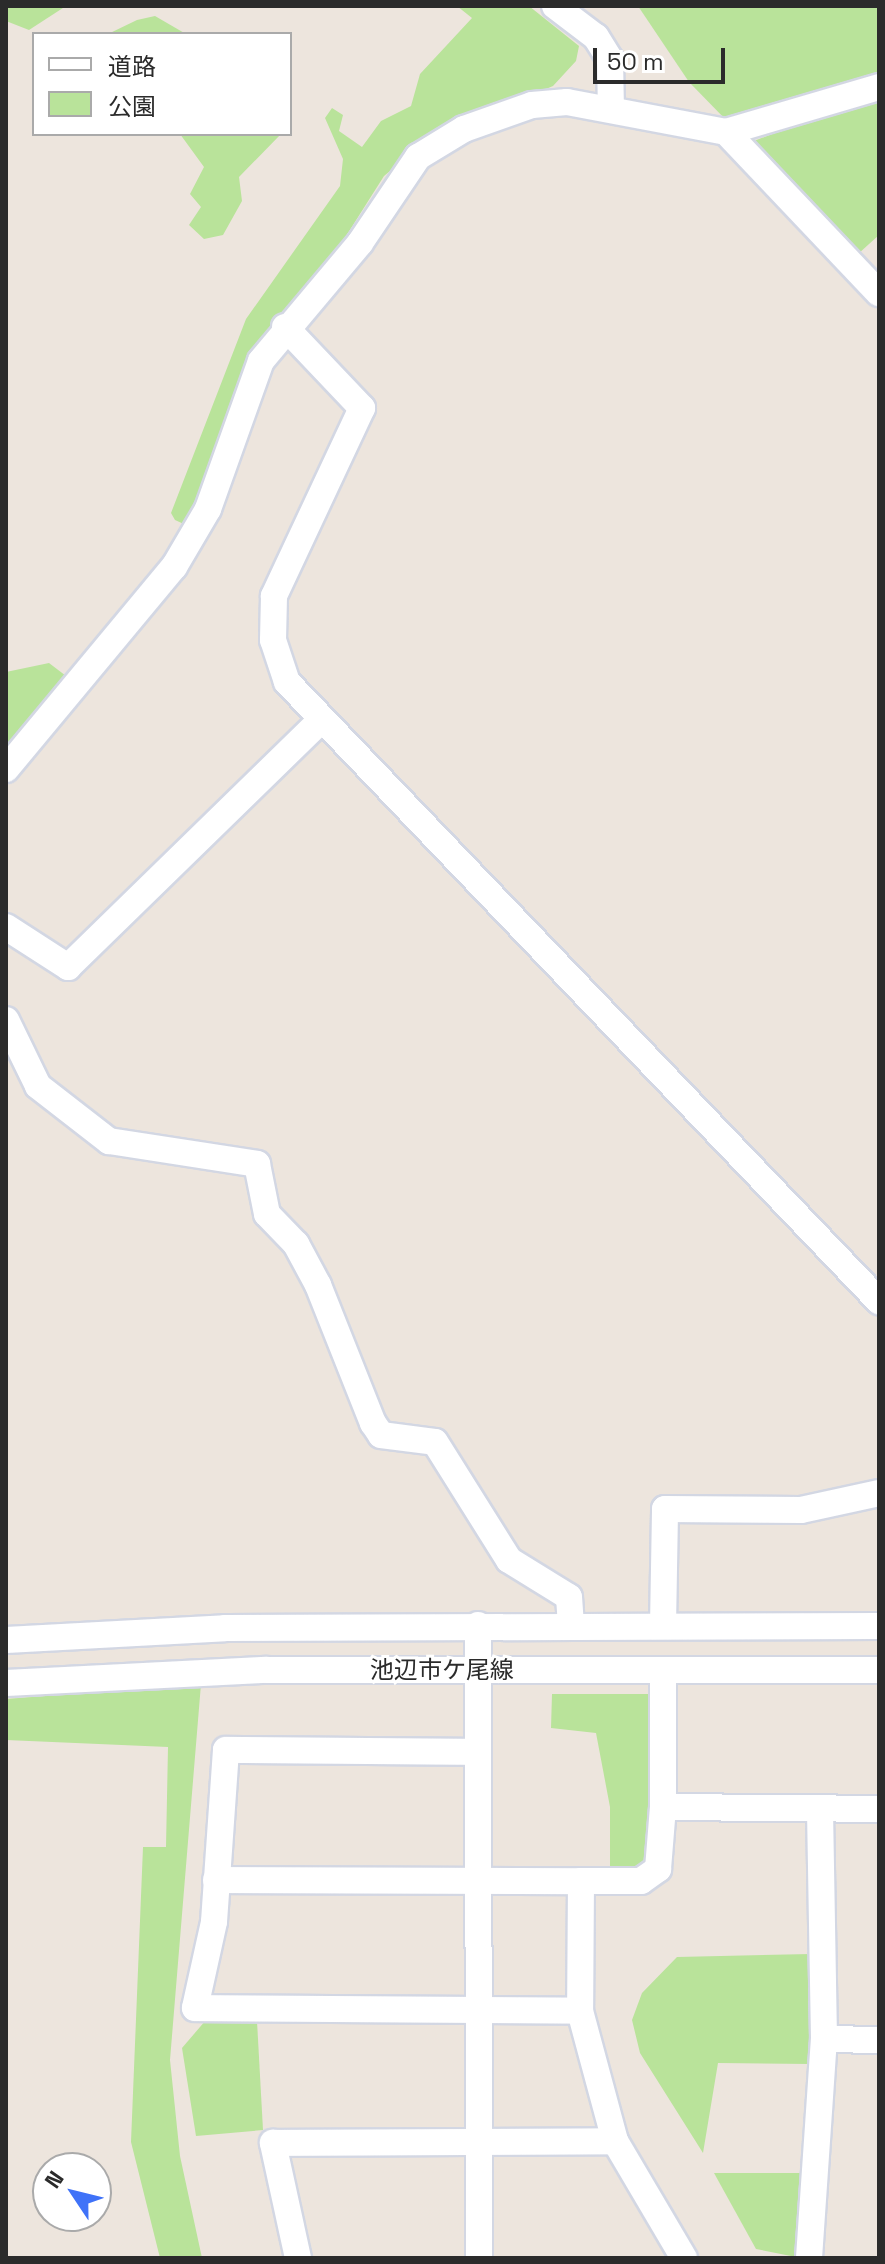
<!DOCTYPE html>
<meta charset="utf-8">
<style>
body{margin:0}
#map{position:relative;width:885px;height:2264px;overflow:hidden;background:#ede5dd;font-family:"Space Grotesk","Noto Sans JP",sans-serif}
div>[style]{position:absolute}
.green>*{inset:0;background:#b9e39a}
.roads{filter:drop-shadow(2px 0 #d3d7e3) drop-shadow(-2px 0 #d3d7e3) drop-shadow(0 2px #d3d7e3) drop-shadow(0 -2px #d3d7e3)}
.minor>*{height:26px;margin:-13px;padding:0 13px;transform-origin:13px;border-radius:13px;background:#fff}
span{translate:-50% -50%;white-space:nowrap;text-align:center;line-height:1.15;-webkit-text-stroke:6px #fff;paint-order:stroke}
.street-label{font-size:24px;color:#2b2b2b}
.frame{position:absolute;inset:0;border:8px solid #2b2b2b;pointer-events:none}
.legend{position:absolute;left:32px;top:32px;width:260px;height:104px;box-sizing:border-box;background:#fff;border:2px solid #aaa;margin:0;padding:10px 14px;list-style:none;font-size:24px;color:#2b2b2b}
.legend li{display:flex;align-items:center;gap:16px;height:40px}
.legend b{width:40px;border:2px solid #aaa}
.north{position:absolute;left:32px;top:2152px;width:80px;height:80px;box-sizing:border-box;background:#fff;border:2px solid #aaa;border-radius:50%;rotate:305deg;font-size:22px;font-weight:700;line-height:32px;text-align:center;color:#2b2b2b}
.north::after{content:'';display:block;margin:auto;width:28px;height:36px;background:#3f72f8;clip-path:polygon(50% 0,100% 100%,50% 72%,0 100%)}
.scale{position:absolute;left:593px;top:48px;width:132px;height:36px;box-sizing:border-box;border:4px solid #2b2b2b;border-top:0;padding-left:10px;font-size:24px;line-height:28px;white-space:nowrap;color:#2b2b2b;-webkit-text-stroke:6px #fff;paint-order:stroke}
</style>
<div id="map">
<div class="green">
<div style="clip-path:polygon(6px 6px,66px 6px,29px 30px,6px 21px)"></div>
<div style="clip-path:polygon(457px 6px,529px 6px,579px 46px,576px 61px,553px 86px,428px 139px,384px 176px,341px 244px,261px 339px,196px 508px,186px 525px,175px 520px,171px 513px,246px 319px,340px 186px,343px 159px,325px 118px,332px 108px,343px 115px,339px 131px,362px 147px,381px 121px,411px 106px,420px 74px,472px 18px)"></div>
<div style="clip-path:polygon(638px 6px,879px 6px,879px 81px,728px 122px,689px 82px)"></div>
<div style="clip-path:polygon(155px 16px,186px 34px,108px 34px,137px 20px)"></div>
<div style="clip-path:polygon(879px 92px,879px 235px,858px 254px,749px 143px)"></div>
<div style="clip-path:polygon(180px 134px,281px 134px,239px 177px,242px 201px,223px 235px,204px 239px,189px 225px,201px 207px,190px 194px,204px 167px)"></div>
<div style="clip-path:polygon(49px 663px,70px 679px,6px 752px,6px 672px)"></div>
<div style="clip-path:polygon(201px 1684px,170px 2060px,180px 2156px,202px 2258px,160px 2258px,131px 2142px,143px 1847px,166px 1847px,168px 1747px,6px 1740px,6px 1699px)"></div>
<div style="clip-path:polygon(552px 1694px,653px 1694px,652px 1865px,643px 1874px,610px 1871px,610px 1807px,596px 1733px,551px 1728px)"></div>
<div style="clip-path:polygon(811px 1954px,810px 2064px,718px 2063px,703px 2153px,640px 2053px,632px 2020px,642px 1993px,677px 1957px)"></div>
<div style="clip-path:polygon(206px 2020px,257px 2021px,263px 2130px,196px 2136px,182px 2048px)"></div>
<div style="clip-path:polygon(714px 2173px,808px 2173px,801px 2258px,756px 2249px)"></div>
</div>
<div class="roads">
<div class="minor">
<div style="left:555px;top:6px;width:51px;rotate:37.1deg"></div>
<div style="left:596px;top:37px;width:26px;rotate:58deg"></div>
<div style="left:610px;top:59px;width:50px;rotate:88.9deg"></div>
<div style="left:726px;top:132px;width:222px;rotate:46.5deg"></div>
<div style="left:285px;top:327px;width:112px;rotate:46.5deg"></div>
<div style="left:362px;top:408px;width:208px;rotate:115.1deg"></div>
<div style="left:274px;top:596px;width:44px;rotate:91.3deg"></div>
<div style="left:273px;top:640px;width:44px;rotate:71.6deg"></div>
<div style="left:287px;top:682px;width:857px;rotate:46.28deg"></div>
<div style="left:6px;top:769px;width:263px;rotate:-50.3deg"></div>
<div style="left:174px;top:567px;width:67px;rotate:-59.6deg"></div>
<div style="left:208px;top:509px;width:157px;rotate:-70.3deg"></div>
<div style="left:261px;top:361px;width:154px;rotate:-50deg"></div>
<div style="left:360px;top:243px;width:104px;rotate:-56deg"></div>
<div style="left:418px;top:157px;width:54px;rotate:-31.3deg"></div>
<div style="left:464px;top:129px;width:72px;rotate:-19.4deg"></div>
<div style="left:532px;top:105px;width:35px;rotate:-5deg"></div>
<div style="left:567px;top:102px;width:162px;rotate:10.7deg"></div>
<div style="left:726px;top:132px;width:159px;rotate:-16.4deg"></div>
<div style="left:6px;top:927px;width:74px;rotate:32.8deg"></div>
<div style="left:68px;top:967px;width:351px;rotate:-44.3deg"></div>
<div style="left:6px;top:1020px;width:73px;rotate:64.1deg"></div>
<div style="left:38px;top:1086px;width:90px;rotate:37.8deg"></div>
<div style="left:109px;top:1141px;width:150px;rotate:8.8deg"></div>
<div style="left:257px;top:1164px;width:51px;rotate:78.7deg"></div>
<div style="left:267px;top:1214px;width:42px;rotate:46deg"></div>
<div style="left:296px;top:1244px;width:47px;rotate:61.8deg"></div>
<div style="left:318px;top:1285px;width:149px;rotate:68.3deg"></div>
<div style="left:373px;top:1423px;width:14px;rotate:56deg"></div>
<div style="left:381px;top:1435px;width:54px;rotate:7.4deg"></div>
<div style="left:435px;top:1442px;width:139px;rotate:57.9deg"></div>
<div style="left:509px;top:1560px;width:70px;rotate:31.7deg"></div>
<div style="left:569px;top:1597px;width:29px;rotate:86deg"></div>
<div style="left:478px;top:1625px;width:633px;rotate:89.91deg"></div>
<div style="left:663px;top:1626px;width:117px;rotate:-89deg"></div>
<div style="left:665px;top:1509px;width:136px;rotate:0.4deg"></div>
<div style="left:801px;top:1510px;width:80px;rotate:-12.3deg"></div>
<div style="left:6px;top:1640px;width:219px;rotate:-3.1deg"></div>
<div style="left:225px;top:1628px;width:654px;rotate:-0.18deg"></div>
<div style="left:663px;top:1670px;width:137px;rotate:90deg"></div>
<div style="left:663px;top:1807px;width:216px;rotate:0.5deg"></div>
<div style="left:6px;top:1683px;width:261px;rotate:-2.9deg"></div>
<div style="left:267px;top:1670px;width:612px"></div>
<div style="left:477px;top:1752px;width:251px;rotate:-179.5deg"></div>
<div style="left:226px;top:1750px;width:172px;rotate:94deg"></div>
<div style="left:214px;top:1922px;width:88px;rotate:102.5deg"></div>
<div style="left:195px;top:2008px;width:385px;rotate:0.4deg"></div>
<div style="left:216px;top:1880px;width:365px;rotate:0.2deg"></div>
<div style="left:581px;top:1881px;width:130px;rotate:90.4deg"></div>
<div style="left:580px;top:2011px;width:135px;rotate:74.9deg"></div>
<div style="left:615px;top:2141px;width:136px;rotate:59.5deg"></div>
<div style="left:581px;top:1881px;width:60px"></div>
<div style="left:641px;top:1881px;width:21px;rotate:-35deg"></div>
<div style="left:658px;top:1869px;width:62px;rotate:-85.4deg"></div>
<div style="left:824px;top:2039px;width:55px;rotate:1deg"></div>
<div style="left:298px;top:2258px;width:118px;rotate:-102.3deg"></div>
<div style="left:273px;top:2143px;width:342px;rotate:-0.3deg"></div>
<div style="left:809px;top:2258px;width:220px;rotate:-86.1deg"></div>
<div style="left:824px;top:2039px;width:230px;rotate:-91deg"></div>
</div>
</div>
<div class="street-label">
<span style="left:442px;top:1670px">池辺市ケ尾線</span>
</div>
<div class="frame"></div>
<ul class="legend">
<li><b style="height:10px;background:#fff"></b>道路</li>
<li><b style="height:22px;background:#b9e39a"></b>公園</li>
</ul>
<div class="north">N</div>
<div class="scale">50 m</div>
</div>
